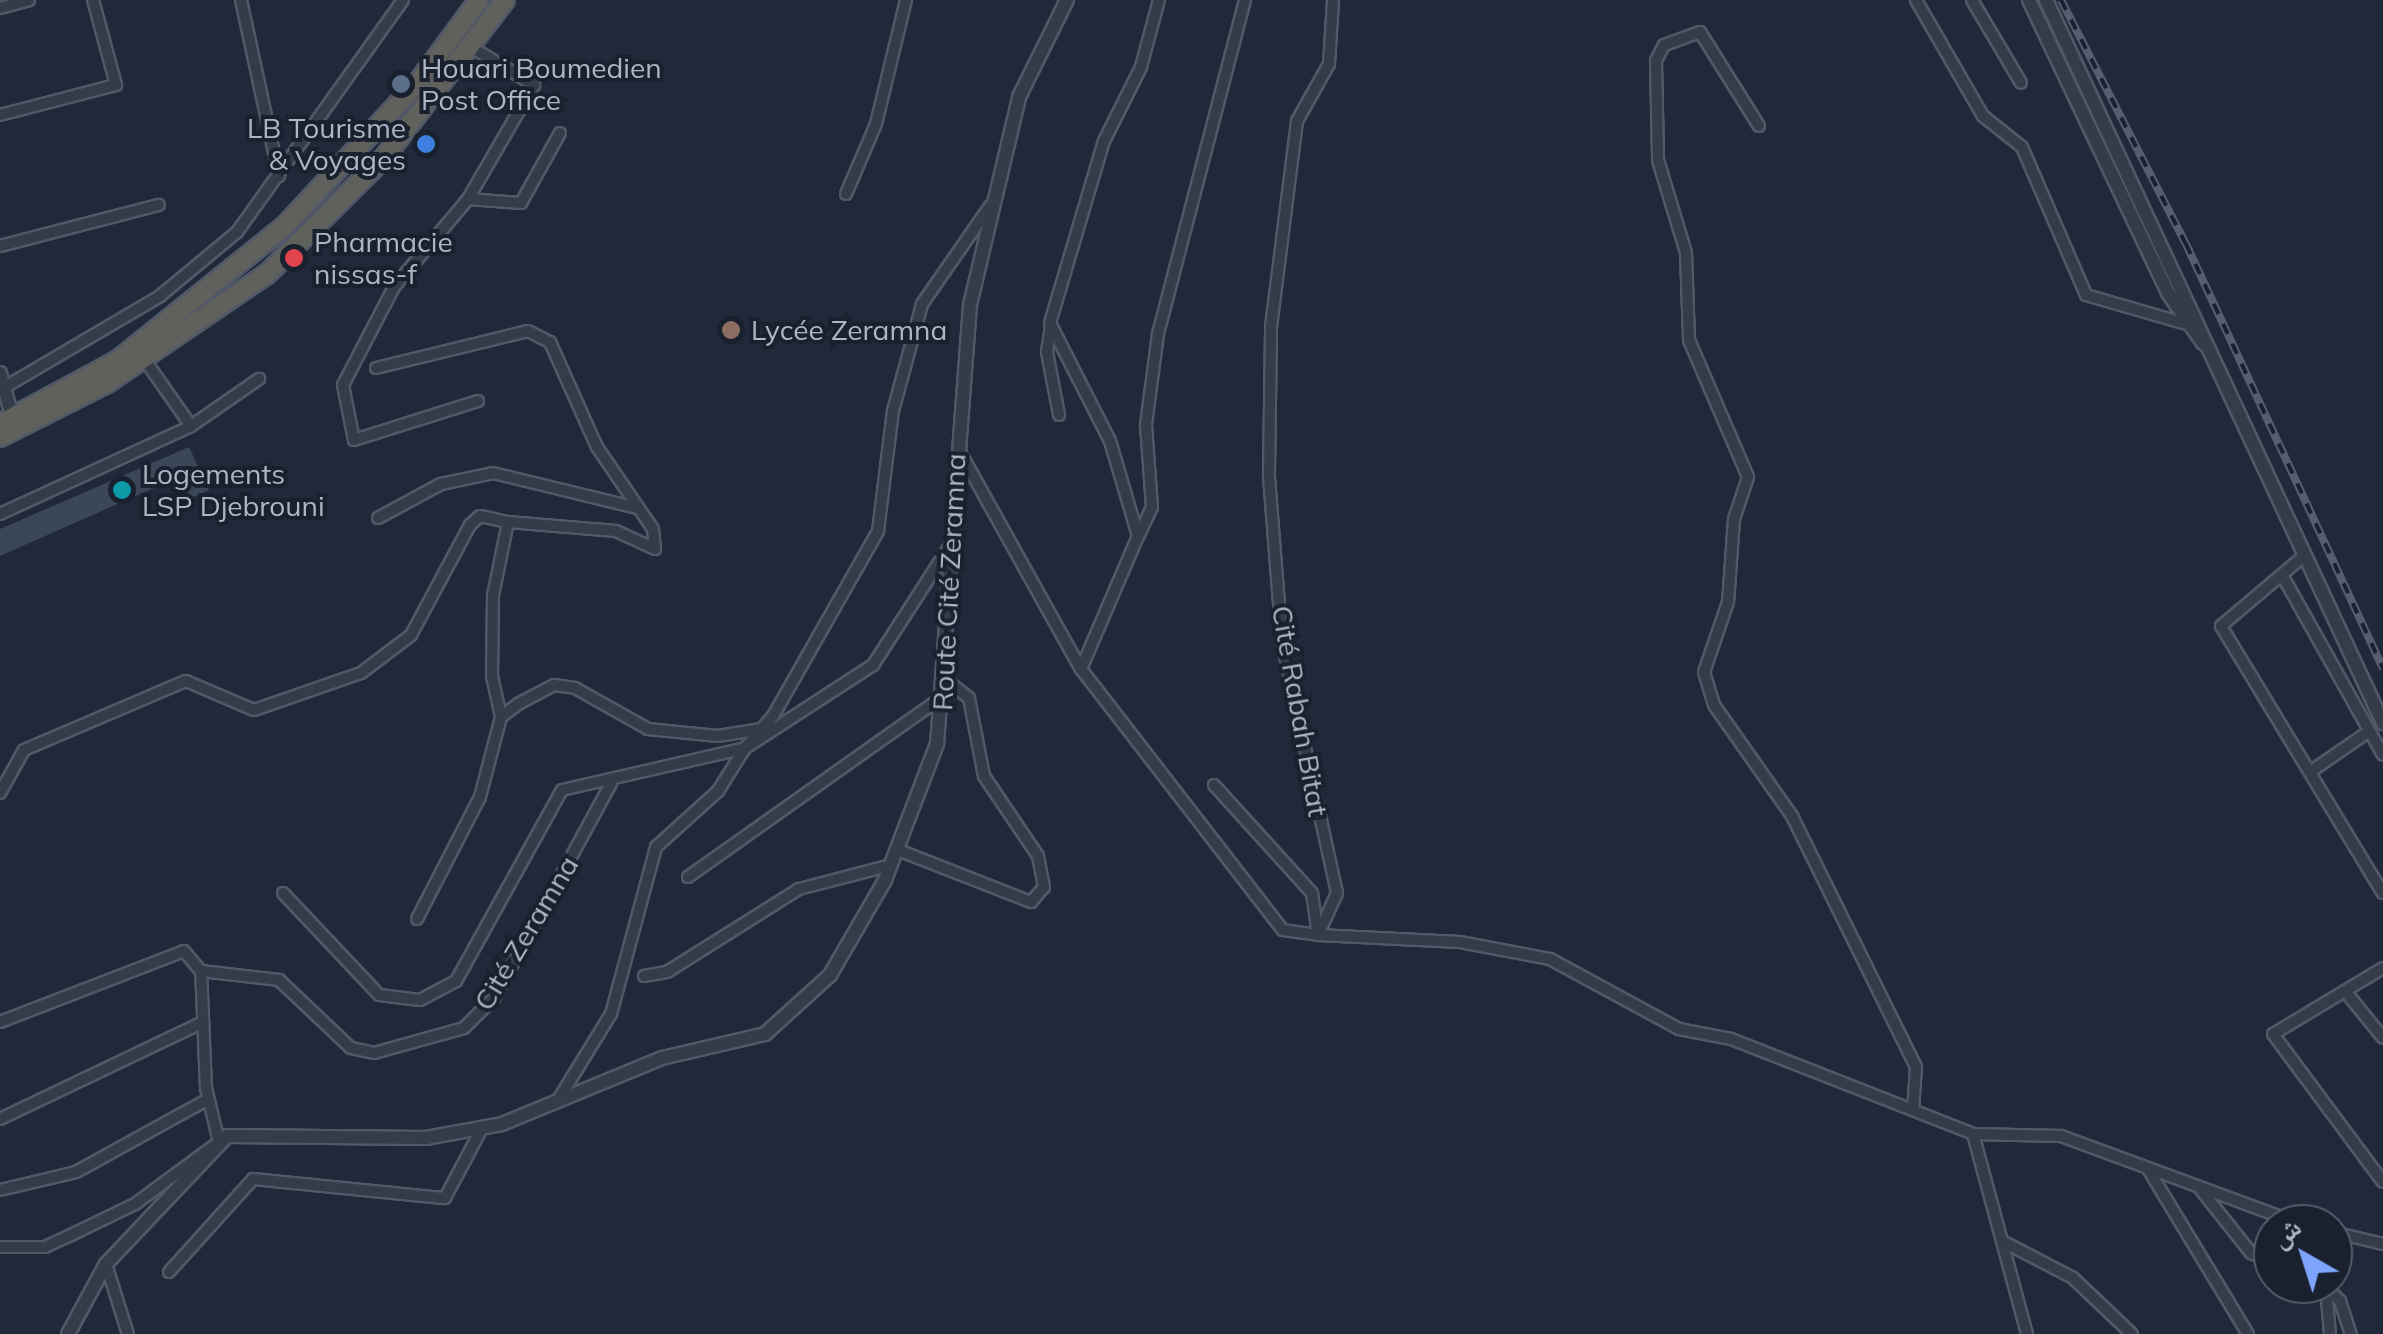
<!DOCTYPE html>
<meta charset="utf-8">
<style>
body{margin:0}
#map{position:relative;width:2383px;height:1334px;overflow:hidden;background:#202939;font-family:Mulish,"Noto Naskh Arabic",sans-serif}
div>[style]{position:absolute}
.building>*{inset:0;background:#3c4659}
.roads{filter:drop-shadow(2px 0 #515867) drop-shadow(-2px 0 #515867) drop-shadow(0 2px #515867) drop-shadow(0 -2px #515867)}
.minor>*{height:10px;margin:-5px;padding:0 5px;transform-origin:5px;border-radius:5px;background:#343b49}
.tertiary>*{height:12px;margin:-6px;padding:0 6px;transform-origin:6px;border-radius:6px;background:#343b49}
.trunk>*{height:18px;margin:-9px;padding:0 9px;transform-origin:9px;border-radius:9px;background:#60605d}
.rail>*{height:8px;margin-top:-4px;transform-origin:0;background:repeating-linear-gradient(90deg,#19202e 0 11px,#555e71 0 22px);box-sizing:border-box;border-block:2px solid #555e71}
.dots>*{width:28px;height:28px;translate:-50% -50%;box-sizing:border-box;border:5px solid #19202e;border-radius:50%}
span{translate:-50% -50%;white-space:nowrap;text-align:center;line-height:1.15;-webkit-text-stroke:8px #19202e;paint-order:stroke}
.poi-label{font-size:28px;color:#aeb5c6}
.left{translate:0 -50%;text-align:left}
.right{translate:-100% -50%;text-align:right}
.street-label{font-size:28px;color:#aeb5c6}
.north{position:absolute;left:2253px;top:1204px;width:100px;height:100px;box-sizing:border-box;background:#19202e;border:2px solid #555c6b;border-radius:50%;rotate:321deg;font-size:28px;font-weight:700;line-height:40px;text-align:center;color:#aeb5c6}
.north::after{content:'';display:block;margin:auto;width:35px;height:45px;background:#7ea4fb;clip-path:polygon(50% 0,100% 100%,50% 72%,0 100%)}
</style>
<div id="map">
<div class="building">
<div style="clip-path:polygon(189px 447px,209px 490px,183px 502px,175px 484px,156px 487px,0 556px,0 529px)"></div>
</div>
<div class="roads">
<div class="minor">
<div style="left:241px;top:0;width:180px;rotate:77.8deg"></div>
<div style="left:1916px;top:0;width:134px;rotate:60deg"></div>
<div style="left:1983px;top:116px;width:50px;rotate:38.5deg"></div>
<div style="left:2022px;top:147px;width:161px;rotate:66.6deg"></div>
<div style="left:2086px;top:295px;width:108px;rotate:16.1deg"></div>
<div style="left:1972px;top:0;width:96px;rotate:59.4deg"></div>
<div style="left:0;top:8px;width:30px;rotate:-15deg"></div>
<div style="left:471px;top:47px;width:74px;rotate:31.1deg"></div>
<div style="left:534px;top:85px;width:132px;rotate:120.1deg"></div>
<div style="left:468px;top:199px;width:115px;rotate:130.1deg"></div>
<div style="left:394px;top:287px;width:110px;rotate:117.5deg"></div>
<div style="left:343px;top:385px;width:56px;rotate:78.7deg"></div>
<div style="left:354px;top:440px;width:130px;rotate:-17.5deg"></div>
<div style="left:0;top:115px;width:120px;rotate:-14.5deg"></div>
<div style="left:116px;top:85px;width:88px;rotate:-105.1deg"></div>
<div style="left:1759px;top:126px;width:111px;rotate:-122.1deg"></div>
<div style="left:1700px;top:32px;width:38px;rotate:160deg"></div>
<div style="left:1664px;top:45px;width:18px;rotate:117deg"></div>
<div style="left:1656px;top:61px;width:99px;rotate:88.8deg"></div>
<div style="left:1658px;top:160px;width:97px;rotate:73.2deg"></div>
<div style="left:1686px;top:253px;width:87px;rotate:88deg"></div>
<div style="left:1689px;top:340px;width:149px;rotate:66.7deg"></div>
<div style="left:1748px;top:477px;width:44px;rotate:108.4deg"></div>
<div style="left:1734px;top:519px;width:83px;rotate:94.1deg"></div>
<div style="left:1728px;top:602px;width:74px;rotate:108.9deg"></div>
<div style="left:1704px;top:672px;width:34px;rotate:73deg"></div>
<div style="left:1714px;top:705px;width:136px;rotate:54.9deg"></div>
<div style="left:1792px;top:816px;width:280px;rotate:63.7deg"></div>
<div style="left:1916px;top:1067px;width:39px;rotate:94deg"></div>
<div style="left:846px;top:194px;width:76px;rotate:-66.8deg"></div>
<div style="left:876px;top:124px;width:128px;rotate:-76.4deg"></div>
<div style="left:468px;top:199px;width:53px;rotate:4.3deg"></div>
<div style="left:521px;top:203px;width:80px;rotate:-60.9deg"></div>
<div style="left:0;top:246px;width:164px;rotate:-14.5deg"></div>
<div style="left:1051px;top:326px;width:26px;rotate:99deg"></div>
<div style="left:1047px;top:352px;width:64px;rotate:79.2deg"></div>
<div style="left:142px;top:356px;width:85px;rotate:55deg"></div>
<div style="left:376px;top:368px;width:156px;rotate:-13.7deg"></div>
<div style="left:528px;top:331px;width:25px;rotate:27deg"></div>
<div style="left:550px;top:342px;width:115px;rotate:65.9deg"></div>
<div style="left:597px;top:447px;width:99px;rotate:55.7deg"></div>
<div style="left:653px;top:529px;width:20px;rotate:84deg"></div>
<div style="left:655px;top:549px;width:43px;rotate:-155.2deg"></div>
<div style="left:616px;top:531px;width:108px;rotate:-175.2deg"></div>
<div style="left:508px;top:522px;width:76px;rotate:101.5deg"></div>
<div style="left:493px;top:596px;width:80px;rotate:90.7deg"></div>
<div style="left:492px;top:676px;width:42px;rotate:77.6deg"></div>
<div style="left:0;top:390px;width:186px;rotate:-30.4deg"></div>
<div style="left:160px;top:296px;width:100px;rotate:-39.7deg"></div>
<div style="left:237px;top:232px;width:285px;rotate:-54.4deg"></div>
<div style="left:960px;top:452px;width:248px;rotate:60.9deg"></div>
<div style="left:1081px;top:669px;width:145px;rotate:-66.8deg"></div>
<div style="left:1138px;top:536px;width:99px;rotate:-106.4deg"></div>
<div style="left:1110px;top:441px;width:132px;rotate:-117deg"></div>
<div style="left:1050px;top:323px;width:190px;rotate:-73.5deg"></div>
<div style="left:1104px;top:141px;width:83px;rotate:-63.4deg"></div>
<div style="left:1141px;top:67px;width:69px;rotate:-75deg"></div>
<div style="left:0;top:514px;width:210px;rotate:-24.7deg"></div>
<div style="left:191px;top:426px;width:83px;rotate:-34.7deg"></div>
<div style="left:378px;top:518px;width:72px;rotate:-28.4deg"></div>
<div style="left:441px;top:484px;width:53px;rotate:-11.9deg"></div>
<div style="left:493px;top:473px;width:149px;rotate:13.6deg"></div>
<div style="left:1139px;top:535px;width:31px;rotate:-65deg"></div>
<div style="left:1152px;top:507px;width:82px;rotate:-94.2deg"></div>
<div style="left:1146px;top:425px;width:92px;rotate:-82.5deg"></div>
<div style="left:1158px;top:334px;width:345px;rotate:-75.4deg"></div>
<div style="left:2305px;top:555px;width:110px;rotate:139.8deg"></div>
<div style="left:2221px;top:626px;width:312px;rotate:58.8deg"></div>
<div style="left:2282px;top:575px;width:206px;rotate:60.7deg"></div>
<div style="left:1081px;top:669px;width:330px;rotate:52.3deg"></div>
<div style="left:1283px;top:930px;width:35px;rotate:8deg"></div>
<div style="left:1318px;top:935px;width:46px;rotate:-65.7deg"></div>
<div style="left:1337px;top:893px;width:257px;rotate:-102.4deg"></div>
<div style="left:1282px;top:642px;width:168px;rotate:-94.5deg"></div>
<div style="left:1269px;top:475px;width:148px;rotate:-89.2deg"></div>
<div style="left:1271px;top:327px;width:208px;rotate:-82.8deg"></div>
<div style="left:1297px;top:121px;width:65px;rotate:-60.7deg"></div>
<div style="left:1329px;top:64px;width:64px;rotate:-86.4deg"></div>
<div style="left:2310px;top:772px;width:70px;rotate:-34.6deg"></div>
<div style="left:1214px;top:785px;width:146px;rotate:47.8deg"></div>
<div style="left:1312px;top:893px;width:42px;rotate:81.9deg"></div>
<div style="left:1318px;top:935px;width:142px;rotate:2.8deg"></div>
<div style="left:1460px;top:942px;width:92px;rotate:10.7deg"></div>
<div style="left:1550px;top:959px;width:147px;rotate:28.5deg"></div>
<div style="left:1679px;top:1029px;width:53px;rotate:10.9deg"></div>
<div style="left:1731px;top:1039px;width:260px;rotate:21.4deg"></div>
<div style="left:0;top:793px;width:49px;rotate:-60.8deg"></div>
<div style="left:24px;top:750px;width:176px;rotate:-23.1deg"></div>
<div style="left:186px;top:681px;width:74px;rotate:23.1deg"></div>
<div style="left:254px;top:710px;width:113px;rotate:-19.1deg"></div>
<div style="left:361px;top:673px;width:63px;rotate:-37.2deg"></div>
<div style="left:411px;top:635px;width:125px;rotate:-61.8deg"></div>
<div style="left:470px;top:525px;width:13px;rotate:-42deg"></div>
<div style="left:480px;top:516px;width:29px;rotate:12deg"></div>
<div style="left:898px;top:850px;width:143px;rotate:21.4deg"></div>
<div style="left:1031px;top:902px;width:20px;rotate:-49deg"></div>
<div style="left:1044px;top:887px;width:32px;rotate:-101deg"></div>
<div style="left:1038px;top:856px;width:97px;rotate:-124deg"></div>
<div style="left:984px;top:776px;width:79px;rotate:-100.9deg"></div>
<div style="left:969px;top:698px;width:29px;rotate:-142deg"></div>
<div style="left:688px;top:877px;width:315px;rotate:-35.3deg"></div>
<div style="left:283px;top:893px;width:140px;rotate:46.7deg"></div>
<div style="left:379px;top:995px;width:41px;rotate:7deg"></div>
<div style="left:420px;top:1000px;width:41px;rotate:-27.8deg"></div>
<div style="left:456px;top:981px;width:218px;rotate:-61deg"></div>
<div style="left:562px;top:790px;width:188px;rotate:-12.9deg"></div>
<div style="left:745px;top:748px;width:43px;rotate:-48.8deg"></div>
<div style="left:773px;top:716px;width:213px;rotate:-60.4deg"></div>
<div style="left:878px;top:531px;width:121px;rotate:-82.9deg"></div>
<div style="left:893px;top:411px;width:111px;rotate:-74.8deg"></div>
<div style="left:922px;top:304px;width:119px;rotate:-55.2deg"></div>
<div style="left:417px;top:919px;width:137px;rotate:-62.7deg"></div>
<div style="left:480px;top:797px;width:83px;rotate:-75.3deg"></div>
<div style="left:501px;top:717px;width:21px;rotate:-37deg"></div>
<div style="left:518px;top:704px;width:41px;rotate:-27.8deg"></div>
<div style="left:554px;top:685px;width:21px;rotate:8deg"></div>
<div style="left:575px;top:688px;width:84px;rotate:29.3deg"></div>
<div style="left:648px;top:729px;width:70px;rotate:5.7deg"></div>
<div style="left:718px;top:736px;width:44px;rotate:-9.2deg"></div>
<div style="left:2383px;top:968px;width:128px;rotate:149deg"></div>
<div style="left:2273px;top:1034px;width:184px;rotate:53.4deg"></div>
<div style="left:644px;top:976px;width:23px;rotate:-10deg"></div>
<div style="left:667px;top:972px;width:156px;rotate:-32.2deg"></div>
<div style="left:799px;top:889px;width:95px;rotate:-14.6deg"></div>
<div style="left:2345px;top:991px;width:60px;rotate:51deg"></div>
<div style="left:0;top:1022px;width:197px;rotate:-21.1deg"></div>
<div style="left:184px;top:951px;width:26px;rotate:50deg"></div>
<div style="left:558px;top:1100px;width:101px;rotate:-58.4deg"></div>
<div style="left:611px;top:1014px;width:173px;rotate:-74.9deg"></div>
<div style="left:656px;top:847px;width:84px;rotate:-42.1deg"></div>
<div style="left:718px;top:791px;width:51px;rotate:-57.9deg"></div>
<div style="left:745px;top:748px;width:153px;rotate:-33deg"></div>
<div style="left:873px;top:665px;width:144px;rotate:-57.2deg"></div>
<div style="left:0;top:1119px;width:225px;rotate:-25.5deg"></div>
<div style="left:2148px;top:1169px;width:193px;rotate:58.8deg"></div>
<div style="left:0;top:1190px;width:78px;rotate:-13.3deg"></div>
<div style="left:76px;top:1172px;width:151px;rotate:-28.9deg"></div>
<div style="left:2201px;top:1190px;width:80px;rotate:51.6deg"></div>
<div style="left:2251px;top:1253px;width:24px;rotate:22deg"></div>
<div style="left:2333px;top:1232px;width:51px;rotate:13.5deg"></div>
<div style="left:2002px;top:1241px;width:80px;rotate:27.5deg"></div>
<div style="left:2073px;top:1278px;width:81px;rotate:43.5deg"></div>
<div style="left:0;top:1247px;width:45px"></div>
<div style="left:45px;top:1247px;width:29px;rotate:-25deg"></div>
<div style="left:71px;top:1235px;width:71px;rotate:-25.8deg"></div>
<div style="left:135px;top:1204px;width:104px;rotate:-36.4deg"></div>
<div style="left:219px;top:1142px;width:56px;rotate:-103.5deg"></div>
<div style="left:206px;top:1088px;width:117px;rotate:-92.4deg"></div>
<div style="left:201px;top:971px;width:79px;rotate:6.6deg"></div>
<div style="left:279px;top:980px;width:99px;rotate:43.4deg"></div>
<div style="left:351px;top:1048px;width:24px;rotate:12deg"></div>
<div style="left:374px;top:1053px;width:93px;rotate:-15.5deg"></div>
<div style="left:464px;top:1028px;width:44px;rotate:-45deg"></div>
<div style="left:495px;top:997px;width:243px;rotate:-61.5deg"></div>
<div style="left:106px;top:1264px;width:73px;rotate:72.6deg"></div>
<div style="left:169px;top:1272px;width:125px;rotate:-47.9deg"></div>
<div style="left:253px;top:1179px;width:193px;rotate:5.7deg"></div>
<div style="left:445px;top:1198px;width:79px;rotate:-62.1deg"></div>
<div style="left:2322px;top:1284px;width:25px;rotate:43deg"></div>
<div style="left:2340px;top:1301px;width:35px;rotate:72deg"></div>
<div style="left:2326px;top:1289px;width:45px;rotate:84.9deg"></div>
<div style="left:2027px;top:1334px;width:207px;rotate:-105.1deg"></div>
<div style="left:1973px;top:1134px;width:88px;rotate:1.3deg"></div>
<div style="left:2061px;top:1136px;width:255px;rotate:20.2deg"></div>
</div>
<div class="tertiary">
<div style="left:2029px;top:0;width:324px;rotate:64.6deg"></div>
<div style="left:2168px;top:293px;width:61px;rotate:55deg"></div>
<div style="left:2046px;top:0;width:798px;rotate:65.01deg"></div>
<div style="left:0;top:373px;width:52px;rotate:74.4deg"></div>
<div style="left:68px;top:1334px;width:80px;rotate:-61.5deg"></div>
<div style="left:106px;top:1264px;width:176px;rotate:-46.6deg"></div>
<div style="left:227px;top:1136px;width:199px;rotate:0.6deg"></div>
<div style="left:426px;top:1138px;width:77px;rotate:-10.4deg"></div>
<div style="left:502px;top:1124px;width:173px;rotate:-22.4deg"></div>
<div style="left:662px;top:1058px;width:106px;rotate:-13.1deg"></div>
<div style="left:765px;top:1034px;width:88px;rotate:-42.2deg"></div>
<div style="left:830px;top:975px;width:110px;rotate:-59.9deg"></div>
<div style="left:885px;top:880px;width:146px;rotate:-69.1deg"></div>
<div style="left:937px;top:744px;width:440px;rotate:-85.7deg"></div>
<div style="left:970px;top:305px;width:214px;rotate:-76.7deg"></div>
<div style="left:1019px;top:97px;width:108px;rotate:-63.7deg"></div>
</div>
<div class="trunk">
<div style="left:0;top:424px;width:133px;rotate:-28.3deg"></div>
<div style="left:117px;top:361px;width:216px;rotate:-38.8deg"></div>
<div style="left:285px;top:226px;width:199px;rotate:-47.2deg"></div>
<div style="left:420px;top:80px;width:99px;rotate:-53.6deg"></div>
<div style="left:0;top:437px;width:120px;rotate:-26.8deg"></div>
<div style="left:107px;top:383px;width:194px;rotate:-34.3deg"></div>
<div style="left:267px;top:274px;width:163px;rotate:-44.8deg"></div>
<div style="left:383px;top:159px;width:200px;rotate:-52.5deg"></div>
</div>
</div>
<div class="rail">
<div style="left:2061px;top:0;width:274px;rotate:62.9deg"></div>
<div style="left:2186px;top:244px;width:468px;rotate:65.1deg"></div>
</div>
<div class="dots">
<div style="left:401px;top:84px;background:#5c6f8a"></div>
<div style="left:426px;top:144px;background:#3f7fe0"></div>
<div style="left:294px;top:258px;background:#e0444e"></div>
<div style="left:731px;top:330px;background:#8d6e63"></div>
<div style="left:122px;top:490px;background:#0f9aa8"></div>
</div>
<div class="poi-label">
<span class="left" style="left:421px;top:84px">Houari Boumedien<br>Post Office</span>
<span class="right" style="left:406px;top:144px">LB Tourisme<br>&amp; Voyages</span>
<span class="left" style="left:314px;top:258px">Pharmacie<br>nissas-f</span>
<span class="left" style="left:751px;top:330px">Lycée Zeramna</span>
<span class="left" style="left:142px;top:490px">Logements<br>LSP Djebrouni</span>
</div>
<div class="street-label">
<span style="left:949px;top:582px;rotate:-87deg">Route Cité Zeramna</span>
<span style="left:1300px;top:711px;rotate:80deg">Cité Rabah Bitat</span>
<span style="left:526px;top:933px;rotate:-59deg">Cité Zeramna</span>
</div>
<div class="north">ش</div>
</div>
